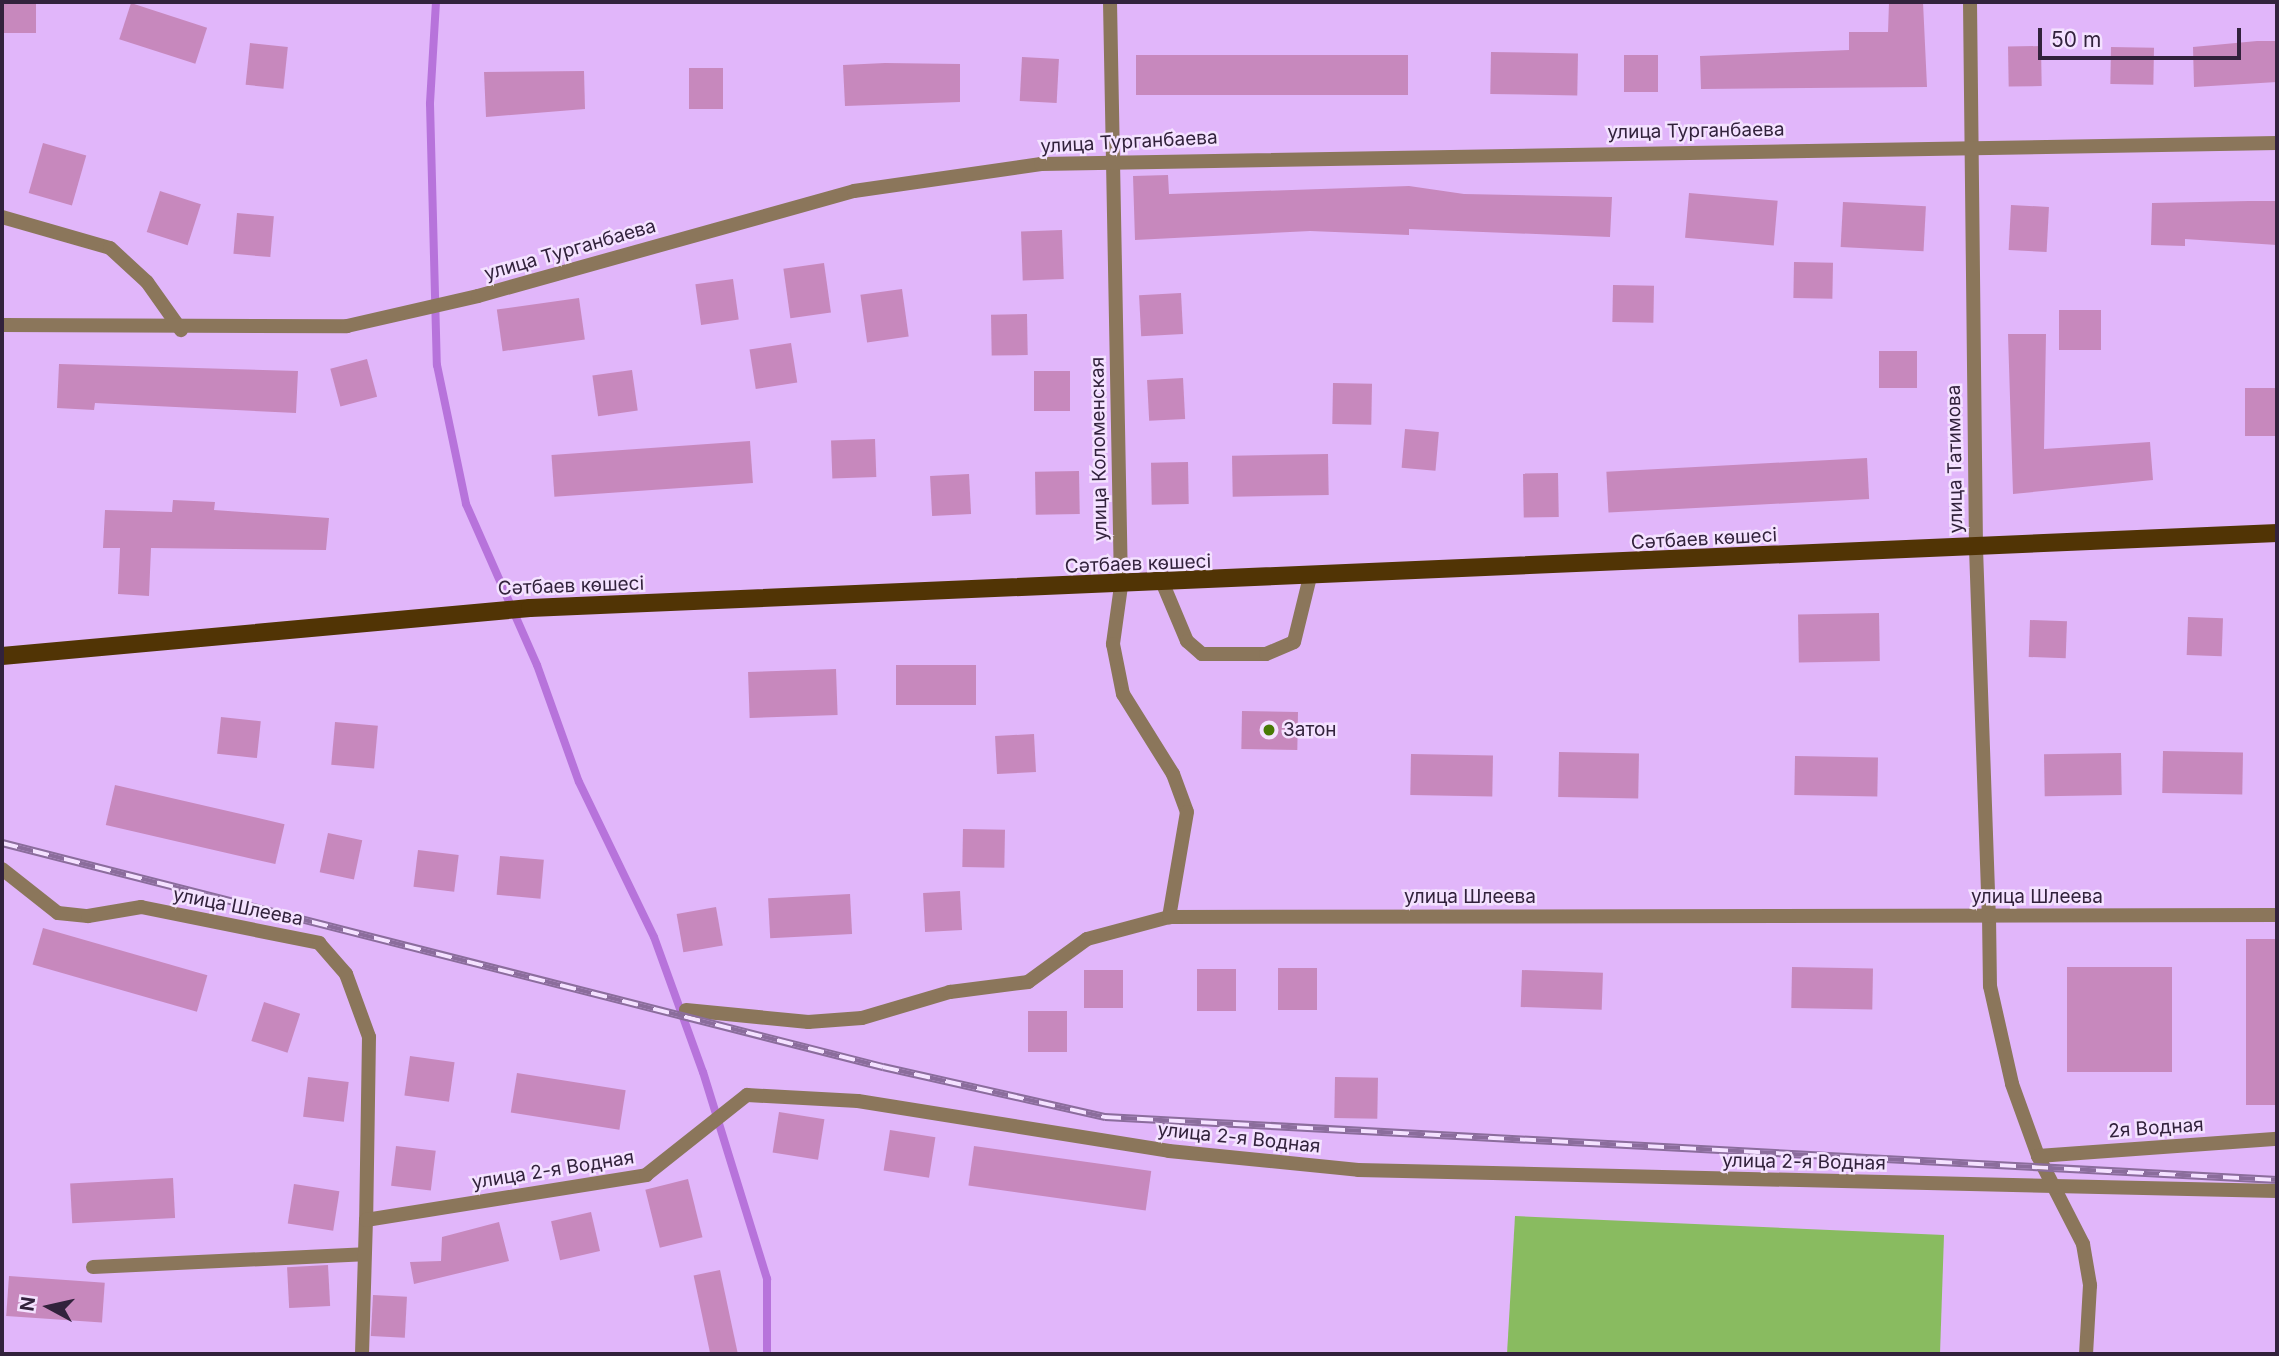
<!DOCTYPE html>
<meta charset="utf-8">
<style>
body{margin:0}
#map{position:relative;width:2279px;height:1356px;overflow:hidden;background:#e1b6fa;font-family:Inter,sans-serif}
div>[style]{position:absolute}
.green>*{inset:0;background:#89bb60}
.stream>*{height:8px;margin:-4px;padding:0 4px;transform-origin:4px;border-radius:4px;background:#b773db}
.building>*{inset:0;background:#c788bd;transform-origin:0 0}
.lane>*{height:14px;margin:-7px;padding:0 7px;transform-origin:7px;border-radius:7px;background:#8b765b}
.street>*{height:14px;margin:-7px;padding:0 7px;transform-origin:7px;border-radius:7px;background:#8b765b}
.primary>*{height:18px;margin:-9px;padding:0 9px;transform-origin:9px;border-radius:9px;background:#513405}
.rail>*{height:8px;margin-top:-4px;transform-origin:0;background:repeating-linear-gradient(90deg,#f4e2ff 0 16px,#8b6d9c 0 32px);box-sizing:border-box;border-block:2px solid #8b6d9c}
.dots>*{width:19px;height:19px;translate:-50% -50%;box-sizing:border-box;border:4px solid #f4e2ff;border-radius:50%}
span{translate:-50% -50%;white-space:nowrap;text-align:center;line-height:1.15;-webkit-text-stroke:5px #f4e2ff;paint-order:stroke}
.street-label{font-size:19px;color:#32223c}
.poi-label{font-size:19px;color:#32223c}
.left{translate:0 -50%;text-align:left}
.frame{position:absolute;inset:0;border:4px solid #32223c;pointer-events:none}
.north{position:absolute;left:14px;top:1272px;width:70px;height:70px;-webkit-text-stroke:5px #f4e2ff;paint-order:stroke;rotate:278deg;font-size:19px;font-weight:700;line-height:28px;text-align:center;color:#32223c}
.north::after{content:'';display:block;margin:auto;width:24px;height:32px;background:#32223c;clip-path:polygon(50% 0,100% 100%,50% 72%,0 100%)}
.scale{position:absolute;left:2038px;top:28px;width:203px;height:32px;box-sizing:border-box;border:4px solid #32223c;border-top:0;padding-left:9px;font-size:21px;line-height:24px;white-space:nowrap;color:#32223c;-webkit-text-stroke:5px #f4e2ff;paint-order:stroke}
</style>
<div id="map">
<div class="green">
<div style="clip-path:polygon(1515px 1216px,1944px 1235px,1940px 1354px,1507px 1354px)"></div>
</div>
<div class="stream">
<div style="left:436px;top:2px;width:102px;rotate:93.4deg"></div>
<div style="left:430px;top:104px;width:261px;rotate:88.5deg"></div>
<div style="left:437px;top:365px;width:142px;rotate:78.2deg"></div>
<div style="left:466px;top:504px;width:176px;rotate:66.2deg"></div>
<div style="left:537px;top:665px;width:124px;rotate:70.3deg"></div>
<div style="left:579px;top:782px;width:172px;rotate:64.2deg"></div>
<div style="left:654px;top:937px;width:144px;rotate:70.1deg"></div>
<div style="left:703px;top:1072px;width:217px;rotate:72.8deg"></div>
<div style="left:767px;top:1279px;width:75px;rotate:90deg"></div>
</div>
<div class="building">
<div style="left:2px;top:2px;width:34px;height:31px"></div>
<div style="clip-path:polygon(1889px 2px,1923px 2px,1927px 87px,1701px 89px,1700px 56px,1849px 50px,1849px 32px,1888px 32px)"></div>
<div style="left:131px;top:3px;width:80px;height:38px;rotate:18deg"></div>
<div style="clip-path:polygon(2257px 41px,2277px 41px,2277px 82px,2194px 87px,2193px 47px)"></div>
<div style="left:250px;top:43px;width:38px;height:42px;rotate:6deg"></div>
<div style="left:2041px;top:46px;width:40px;height:33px;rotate:89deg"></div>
<div style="left:2111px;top:47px;width:43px;height:37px;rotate:1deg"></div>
<div style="left:1491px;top:52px;width:87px;height:42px;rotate:1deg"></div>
<div style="left:1408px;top:55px;width:40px;height:272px;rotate:90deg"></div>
<div style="left:1624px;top:55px;width:34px;height:37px"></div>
<div style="left:1022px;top:57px;width:37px;height:44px;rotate:3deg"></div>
<div style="clip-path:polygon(885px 63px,960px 64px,960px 102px,845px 106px,843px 65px)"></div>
<div style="left:689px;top:68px;width:34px;height:41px"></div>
<div style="clip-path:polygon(584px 71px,585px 109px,486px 117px,484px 72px)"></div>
<div style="left:43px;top:143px;width:45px;height:52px;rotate:16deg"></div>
<div style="clip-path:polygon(1168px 175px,1169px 194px,1409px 186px,1464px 194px,1612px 197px,1610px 237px,1409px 229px,1409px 235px,1310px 231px,1135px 240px,1133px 176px)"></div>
<div style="left:160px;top:191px;width:43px;height:43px;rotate:18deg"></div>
<div style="left:1689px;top:193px;width:89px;height:45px;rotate:5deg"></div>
<div style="clip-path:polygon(2249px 201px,2277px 201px,2277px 245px,2185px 239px,2185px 246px,2151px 245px,2152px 203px)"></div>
<div style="left:1843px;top:202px;width:83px;height:45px;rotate:3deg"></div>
<div style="left:2011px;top:205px;width:38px;height:45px;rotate:3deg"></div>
<div style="left:237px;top:213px;width:37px;height:41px;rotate:5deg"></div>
<div style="left:1062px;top:230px;width:49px;height:41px;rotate:88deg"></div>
<div style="left:1794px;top:262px;width:39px;height:36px;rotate:1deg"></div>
<div style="left:824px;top:263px;width:50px;height:41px;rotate:82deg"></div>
<div style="left:733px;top:279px;width:41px;height:38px;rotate:82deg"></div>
<div style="left:1613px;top:285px;width:41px;height:37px;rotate:1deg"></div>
<div style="left:902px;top:289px;width:48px;height:42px;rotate:82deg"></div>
<div style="left:1181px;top:293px;width:41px;height:42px;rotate:87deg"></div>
<div style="left:579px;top:298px;width:42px;height:83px;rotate:82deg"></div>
<div style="left:2059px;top:310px;width:42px;height:40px"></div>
<div style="left:1027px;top:314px;width:41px;height:36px;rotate:89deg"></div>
<div style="clip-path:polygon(2008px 334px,2046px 334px,2044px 449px,2150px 442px,2153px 480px,2013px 494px)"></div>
<div style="left:791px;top:343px;width:40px;height:42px;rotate:81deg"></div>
<div style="left:1879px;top:351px;width:38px;height:37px"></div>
<div style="left:367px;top:359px;width:39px;height:38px;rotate:75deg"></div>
<div style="clip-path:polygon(59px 364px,298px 371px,296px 413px,95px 403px,94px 410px,57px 408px)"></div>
<div style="left:632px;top:370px;width:41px;height:40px;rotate:82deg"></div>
<div style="left:1034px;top:371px;width:36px;height:40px"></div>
<div style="left:1183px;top:378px;width:41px;height:36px;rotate:87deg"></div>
<div style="left:1333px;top:383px;width:39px;height:41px;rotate:1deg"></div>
<div style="left:2277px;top:388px;width:48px;height:32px;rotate:90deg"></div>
<div style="left:1405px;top:429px;width:34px;height:39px;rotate:5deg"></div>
<div style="left:875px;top:439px;width:38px;height:44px;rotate:88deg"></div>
<div style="left:750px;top:441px;width:42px;height:199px;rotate:86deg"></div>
<div style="left:1328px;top:454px;width:41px;height:96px;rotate:89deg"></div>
<div style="left:1867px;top:458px;width:41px;height:261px;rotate:87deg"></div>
<div style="left:1188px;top:462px;width:42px;height:37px;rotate:89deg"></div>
<div style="left:1079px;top:471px;width:43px;height:44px;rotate:89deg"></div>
<div style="left:1558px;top:473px;width:44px;height:35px;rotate:89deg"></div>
<div style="left:969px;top:474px;width:40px;height:39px;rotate:87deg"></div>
<div style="clip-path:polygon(173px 500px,215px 502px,214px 510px,329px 518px,326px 550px,151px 548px,149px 596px,118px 594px,120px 548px,103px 548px,105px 510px,172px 512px)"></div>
<div style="left:1879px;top:613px;width:48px;height:81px;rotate:89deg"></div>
<div style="left:2188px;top:617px;width:35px;height:38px;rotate:2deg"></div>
<div style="left:2030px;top:620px;width:37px;height:37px;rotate:2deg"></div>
<div style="left:976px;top:665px;width:40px;height:80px;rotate:90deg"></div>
<div style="left:836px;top:669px;width:46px;height:88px;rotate:88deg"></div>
<div style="left:1242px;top:711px;width:56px;height:38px;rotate:1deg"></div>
<div style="left:221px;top:717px;width:40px;height:37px;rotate:6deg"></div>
<div style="left:335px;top:722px;width:43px;height:43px;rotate:5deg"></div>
<div style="left:1034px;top:734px;width:38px;height:39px;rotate:87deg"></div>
<div style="left:2163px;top:751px;width:80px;height:42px;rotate:1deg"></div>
<div style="left:1559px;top:752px;width:80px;height:45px;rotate:1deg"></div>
<div style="left:2121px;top:753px;width:42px;height:77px;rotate:89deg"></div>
<div style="left:1411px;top:754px;width:82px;height:41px;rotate:1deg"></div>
<div style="left:1795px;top:756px;width:83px;height:39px;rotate:1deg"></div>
<div style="left:115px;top:785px;width:174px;height:41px;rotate:13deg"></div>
<div style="left:963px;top:829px;width:42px;height:38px;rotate:1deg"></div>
<div style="left:328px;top:833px;width:35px;height:40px;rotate:12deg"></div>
<div style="left:418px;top:850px;width:41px;height:37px;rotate:7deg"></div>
<div style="left:500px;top:856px;width:44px;height:39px;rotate:5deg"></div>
<div style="left:960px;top:891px;width:39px;height:37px;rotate:87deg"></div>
<div style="left:850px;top:894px;width:40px;height:82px;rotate:87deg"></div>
<div style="left:716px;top:907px;width:39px;height:40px;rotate:80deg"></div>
<div style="left:43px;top:928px;width:171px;height:38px;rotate:16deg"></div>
<div style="left:2277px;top:939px;width:166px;height:31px;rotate:90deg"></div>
<div style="left:1792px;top:967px;width:81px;height:41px;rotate:1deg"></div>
<div style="left:2172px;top:967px;width:105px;height:105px;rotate:90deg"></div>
<div style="left:1278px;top:968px;width:39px;height:42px"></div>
<div style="left:1197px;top:969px;width:39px;height:42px"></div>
<div style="left:1084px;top:970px;width:39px;height:38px"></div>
<div style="left:1522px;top:970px;width:81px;height:37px;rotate:2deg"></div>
<div style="left:264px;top:1002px;width:38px;height:41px;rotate:18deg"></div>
<div style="left:1028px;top:1011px;width:39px;height:41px"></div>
<div style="left:410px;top:1056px;width:45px;height:40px;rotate:8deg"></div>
<div style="left:517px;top:1073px;width:110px;height:40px;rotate:9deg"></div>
<div style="left:308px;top:1077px;width:41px;height:40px;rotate:7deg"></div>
<div style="left:1335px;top:1077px;width:43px;height:41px;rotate:1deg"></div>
<div style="left:779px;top:1112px;width:46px;height:41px;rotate:9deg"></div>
<div style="left:890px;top:1130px;width:46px;height:41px;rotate:9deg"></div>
<div style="left:396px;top:1146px;width:40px;height:40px;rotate:7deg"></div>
<div style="left:974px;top:1146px;width:179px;height:40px;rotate:8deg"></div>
<div style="left:173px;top:1178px;width:40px;height:103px;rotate:87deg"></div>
<div style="left:688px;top:1179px;width:60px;height:44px;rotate:76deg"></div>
<div style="left:294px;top:1184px;width:46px;height:40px;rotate:9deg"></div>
<div style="left:591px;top:1212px;width:40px;height:41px;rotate:77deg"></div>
<div style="clip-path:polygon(499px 1222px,509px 1261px,414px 1284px,410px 1262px,441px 1261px,442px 1237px)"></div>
<div style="left:328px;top:1265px;width:41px;height:41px;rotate:87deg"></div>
<div style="left:720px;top:1270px;width:86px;height:27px;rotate:78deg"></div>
<div style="left:9px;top:1276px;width:96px;height:40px;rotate:4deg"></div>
<div style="left:373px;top:1295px;width:34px;height:41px;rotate:3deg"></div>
</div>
<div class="lane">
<div style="left:1163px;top:584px;width:62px;rotate:67.2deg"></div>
<div style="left:1187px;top:641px;width:20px;rotate:41deg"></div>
<div style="left:1202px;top:654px;width:64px"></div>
<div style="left:1266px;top:654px;width:30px;rotate:-23deg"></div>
<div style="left:1294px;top:642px;width:67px;rotate:-76.2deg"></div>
<div style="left:1989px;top:916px;width:70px;rotate:89.2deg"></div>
<div style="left:1990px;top:986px;width:100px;rotate:77.3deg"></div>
<div style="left:2012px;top:1084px;width:77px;rotate:70.1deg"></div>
<div style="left:2038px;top:1156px;width:99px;rotate:62.9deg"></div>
<div style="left:2083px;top:1244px;width:42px;rotate:80.3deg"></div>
<div style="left:2090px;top:1285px;width:69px;rotate:93.3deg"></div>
<div style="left:2038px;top:1156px;width:240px;rotate:-4.1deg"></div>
<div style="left:93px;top:1267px;width:271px;rotate:-2.7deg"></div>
</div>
<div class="street">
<div style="left:1110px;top:2px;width:584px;rotate:88.92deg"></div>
<div style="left:1121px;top:586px;width:59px;rotate:97.9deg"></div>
<div style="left:1113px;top:644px;width:51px;rotate:78.7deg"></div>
<div style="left:1123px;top:694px;width:94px;rotate:58deg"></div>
<div style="left:1173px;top:774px;width:40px;rotate:69.8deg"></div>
<div style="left:1187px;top:812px;width:107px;rotate:99.7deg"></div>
<div style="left:1970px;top:2px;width:546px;rotate:89.37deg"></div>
<div style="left:1976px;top:548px;width:368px;rotate:88deg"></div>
<div style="left:2px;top:217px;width:112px;rotate:16deg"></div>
<div style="left:110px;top:248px;width:50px;rotate:42.6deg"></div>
<div style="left:147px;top:282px;width:59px;rotate:54.7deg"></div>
<div style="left:2px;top:325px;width:345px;rotate:0.2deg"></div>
<div style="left:347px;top:326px;width:134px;rotate:-12.9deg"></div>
<div style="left:478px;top:296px;width:390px;rotate:-15.6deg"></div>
<div style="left:854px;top:191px;width:189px;rotate:-8.2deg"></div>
<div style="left:1041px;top:164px;width:1236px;rotate:-0.97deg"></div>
<div style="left:2px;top:869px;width:71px;rotate:38.2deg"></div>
<div style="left:58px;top:913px;width:30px;rotate:6deg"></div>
<div style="left:88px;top:916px;width:54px;rotate:-9.6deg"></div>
<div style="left:141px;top:907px;width:182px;rotate:11.4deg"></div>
<div style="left:319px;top:943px;width:41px;rotate:48.9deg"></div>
<div style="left:346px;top:974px;width:67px;rotate:69.9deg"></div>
<div style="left:369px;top:1037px;width:183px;rotate:90.9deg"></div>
<div style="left:686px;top:1010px;width:123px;rotate:5.6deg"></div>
<div style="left:808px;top:1022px;width:54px;rotate:-4.2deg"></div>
<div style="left:862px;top:1018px;width:92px;rotate:-16.5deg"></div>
<div style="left:950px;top:992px;width:79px;rotate:-7.3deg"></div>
<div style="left:1028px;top:982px;width:73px;rotate:-36.1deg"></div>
<div style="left:1087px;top:939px;width:85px;rotate:-15deg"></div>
<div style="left:1169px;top:917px;width:1108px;rotate:-0.1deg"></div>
<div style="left:362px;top:1354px;width:134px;rotate:-88.3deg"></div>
<div style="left:366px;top:1220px;width:284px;rotate:-9.1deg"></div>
<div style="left:646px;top:1175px;width:129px;rotate:-38.4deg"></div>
<div style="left:747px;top:1095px;width:111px;rotate:3.1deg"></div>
<div style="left:858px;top:1101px;width:315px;rotate:9.1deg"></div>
<div style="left:1169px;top:1151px;width:190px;rotate:5.7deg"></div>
<div style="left:1358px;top:1170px;width:919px;rotate:1.31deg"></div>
</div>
<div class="primary">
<div style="left:2px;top:656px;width:530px;rotate:-5.19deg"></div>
<div style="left:530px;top:608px;width:1749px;rotate:-2.46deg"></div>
</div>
<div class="rail">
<div style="left:2px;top:843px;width:909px;rotate:14.27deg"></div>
<div style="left:883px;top:1067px;width:228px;rotate:12.7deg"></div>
<div style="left:1105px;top:1117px;width:1174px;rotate:3.08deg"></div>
</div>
<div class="dots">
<div style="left:1269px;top:730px;background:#477a05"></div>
</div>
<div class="street-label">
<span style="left:1696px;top:131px;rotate:-1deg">улица Турганбаева</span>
<span style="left:1129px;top:142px;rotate:-3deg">улица Турганбаева</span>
<span style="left:570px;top:250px;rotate:-16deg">улица Турганбаева</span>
<span style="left:1099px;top:449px;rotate:-91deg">улица Коломенская</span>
<span style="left:1955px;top:459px;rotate:-91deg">улица Татимова</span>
<span style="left:1704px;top:539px;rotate:-3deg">Сәтбаев көшесі</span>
<span style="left:1138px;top:564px;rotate:-2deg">Сәтбаев көшесі</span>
<span style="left:571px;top:586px;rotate:-2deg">Сәтбаев көшесі</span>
<span style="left:1470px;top:897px">улица Шлеева</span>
<span style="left:2037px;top:897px">улица Шлеева</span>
<span style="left:238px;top:907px;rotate:11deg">улица Шлеева</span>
<span style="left:2156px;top:1128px;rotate:-4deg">2я Водная</span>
<span style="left:1239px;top:1138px;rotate:6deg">улица 2-я Водная</span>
<span style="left:1804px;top:1162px;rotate:1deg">улица 2-я Водная</span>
<span style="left:553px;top:1170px;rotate:-9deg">улица 2-я Водная</span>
</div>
<div class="poi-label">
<span class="left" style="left:1283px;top:730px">Затон</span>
</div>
<div class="frame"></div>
<div class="north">N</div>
<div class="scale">50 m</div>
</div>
